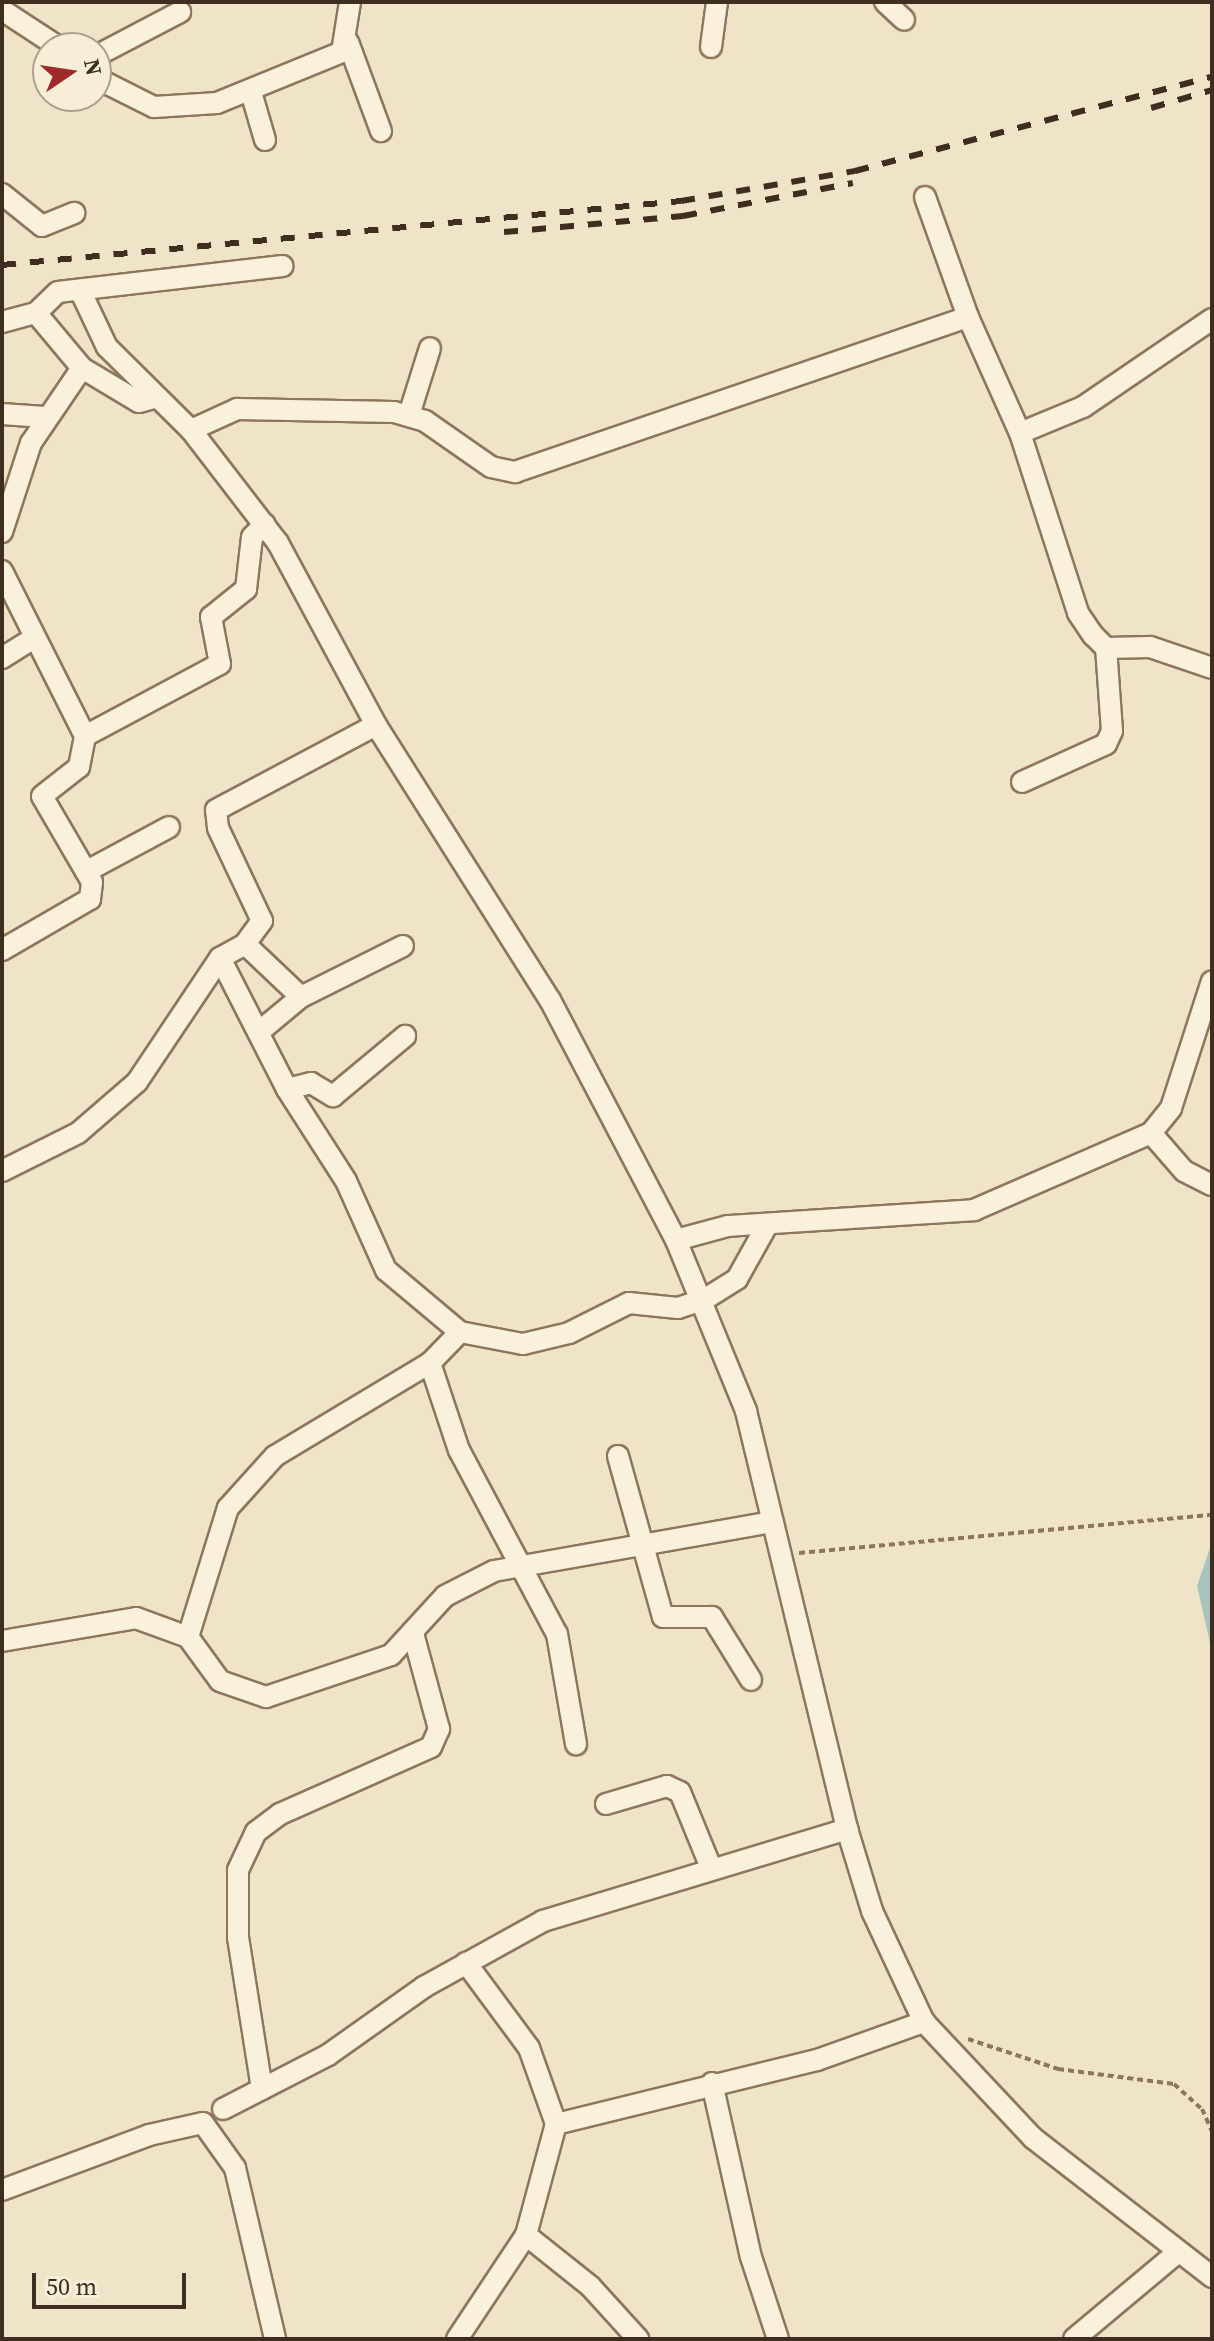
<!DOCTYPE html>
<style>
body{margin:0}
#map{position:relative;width:1214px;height:2341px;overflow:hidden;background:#f0e4c8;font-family:"Source Serif 4",serif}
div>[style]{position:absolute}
.water>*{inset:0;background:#a9c4bc}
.path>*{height:4px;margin-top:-2px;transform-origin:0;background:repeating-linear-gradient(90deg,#8d765c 0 6px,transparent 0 10px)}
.roads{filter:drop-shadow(2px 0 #8d765c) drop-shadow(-2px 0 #8d765c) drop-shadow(0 2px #8d765c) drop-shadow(0 -2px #8d765c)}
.minor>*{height:20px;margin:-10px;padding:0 10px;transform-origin:10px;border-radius:10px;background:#faf1dc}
.rail>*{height:6px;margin-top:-3px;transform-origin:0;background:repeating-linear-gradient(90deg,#3d2e20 0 14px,transparent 0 28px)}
span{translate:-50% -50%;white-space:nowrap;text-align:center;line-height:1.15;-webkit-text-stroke:8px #f7eed8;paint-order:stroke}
.frame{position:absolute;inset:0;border:4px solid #3d2e20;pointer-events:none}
.north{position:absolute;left:32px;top:32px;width:80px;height:80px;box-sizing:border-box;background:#f7eed8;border:2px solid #ada18e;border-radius:50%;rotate:77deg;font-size:22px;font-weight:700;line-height:32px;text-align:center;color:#3d2e20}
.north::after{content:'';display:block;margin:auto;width:28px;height:36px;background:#9e2a2b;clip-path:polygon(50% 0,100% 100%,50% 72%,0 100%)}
.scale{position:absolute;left:32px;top:2273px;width:154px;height:36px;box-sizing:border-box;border:4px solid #3d2e20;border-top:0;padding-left:10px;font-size:24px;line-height:28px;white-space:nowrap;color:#3d2e20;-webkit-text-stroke:6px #f7eed8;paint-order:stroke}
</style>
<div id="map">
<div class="water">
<div style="clip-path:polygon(1212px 1542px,1212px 1652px,1197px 1586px)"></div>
</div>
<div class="path">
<div style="left:799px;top:1553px;width:415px;rotate:-5.3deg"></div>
<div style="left:968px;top:2039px;width:95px;rotate:18.4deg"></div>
<div style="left:1058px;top:2069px;width:117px;rotate:7.4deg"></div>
<div style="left:1174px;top:2084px;width:38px;rotate:42deg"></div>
<div style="left:1202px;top:2109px;width:24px;rotate:66deg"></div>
</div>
<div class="roads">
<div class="minor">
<div style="left:885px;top:2px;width:26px;rotate:43deg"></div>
<div style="left:2px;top:10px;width:69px;rotate:33.2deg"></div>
<div style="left:348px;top:42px;width:95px;rotate:69.7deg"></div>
<div style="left:711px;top:47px;width:45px;rotate:-82.4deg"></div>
<div style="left:96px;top:56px;width:95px;rotate:-27.6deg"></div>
<div style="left:96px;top:78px;width:65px;rotate:26.6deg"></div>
<div style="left:154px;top:107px;width:63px;rotate:-3.6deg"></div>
<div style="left:217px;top:103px;width:135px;rotate:-22.2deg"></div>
<div style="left:342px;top:52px;width:51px;rotate:-80.9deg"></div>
<div style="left:251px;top:92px;width:50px;rotate:73.7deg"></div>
<div style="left:2px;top:194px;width:51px;rotate:38.7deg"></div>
<div style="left:42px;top:226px;width:35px;rotate:-22deg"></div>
<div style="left:925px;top:197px;width:127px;rotate:70.3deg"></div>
<div style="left:80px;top:290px;width:63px;rotate:64.7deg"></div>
<div style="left:107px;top:347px;width:118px;rotate:44.7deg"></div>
<div style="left:191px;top:430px;width:143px;rotate:52.4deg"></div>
<div style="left:278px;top:543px;width:207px;rotate:61.7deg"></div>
<div style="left:376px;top:725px;width:325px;rotate:57.7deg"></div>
<div style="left:550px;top:1000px;width:271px;rotate:62.3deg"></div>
<div style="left:676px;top:1240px;width:185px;rotate:67.7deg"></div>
<div style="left:746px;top:1411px;width:430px;rotate:76.4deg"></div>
<div style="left:847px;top:1829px;width:86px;rotate:73deg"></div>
<div style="left:872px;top:1911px;width:123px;rotate:64.9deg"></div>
<div style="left:924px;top:2022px;width:159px;rotate:46.8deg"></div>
<div style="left:1033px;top:2138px;width:227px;rotate:37.8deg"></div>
<div style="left:36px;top:313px;width:30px;rotate:-44deg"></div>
<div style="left:58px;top:292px;width:226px;rotate:-6.6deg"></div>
<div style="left:2px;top:322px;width:35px;rotate:-15deg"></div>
<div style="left:36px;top:313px;width:72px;rotate:50.1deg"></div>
<div style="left:82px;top:368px;width:66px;rotate:30.8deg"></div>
<div style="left:139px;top:402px;width:16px;rotate:-15deg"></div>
<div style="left:2px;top:414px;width:43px;rotate:4deg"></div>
<div style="left:409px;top:415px;width:70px;rotate:-72.6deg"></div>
<div style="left:191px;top:430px;width:51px;rotate:-24.5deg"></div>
<div style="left:237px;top:409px;width:157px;rotate:1.1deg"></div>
<div style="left:394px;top:412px;width:32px;rotate:16deg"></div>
<div style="left:425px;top:421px;width:80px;rotate:34.9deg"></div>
<div style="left:491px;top:467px;width:25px;rotate:12deg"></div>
<div style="left:515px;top:472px;width:479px;rotate:-18.9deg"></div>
<div style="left:968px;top:317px;width:127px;rotate:65.9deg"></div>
<div style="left:1020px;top:433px;width:189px;rotate:72.1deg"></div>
<div style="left:1078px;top:613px;width:27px;rotate:56deg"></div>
<div style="left:1093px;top:635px;width:18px;rotate:45deg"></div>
<div style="left:1106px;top:648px;width:44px;rotate:-1.3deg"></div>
<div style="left:1150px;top:647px;width:65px;rotate:18.7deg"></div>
<div style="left:1020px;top:433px;width:68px;rotate:-22.4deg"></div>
<div style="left:1083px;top:407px;width:156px;rotate:-34.3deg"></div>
<div style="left:2px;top:532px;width:94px;rotate:-72deg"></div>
<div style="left:31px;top:443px;width:91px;rotate:-55.8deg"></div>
<div style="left:2px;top:571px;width:185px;rotate:63.3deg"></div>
<div style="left:2px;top:658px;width:38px;rotate:-32deg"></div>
<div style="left:1022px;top:782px;width:92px;rotate:-24.3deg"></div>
<div style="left:1106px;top:744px;width:14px;rotate:-65deg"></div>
<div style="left:1112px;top:731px;width:83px;rotate:-94.1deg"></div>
<div style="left:87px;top:871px;width:93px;rotate:-28.2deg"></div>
<div style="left:245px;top:944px;width:77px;rotate:43.4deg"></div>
<div style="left:2px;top:950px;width:102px;rotate:-30.1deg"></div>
<div style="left:90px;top:899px;width:17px;rotate:-83deg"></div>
<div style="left:92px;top:882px;width:99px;rotate:-120.2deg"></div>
<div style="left:42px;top:796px;width:47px;rotate:-38.1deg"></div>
<div style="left:79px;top:767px;width:32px;rotate:-79deg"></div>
<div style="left:85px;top:736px;width:153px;rotate:-28.1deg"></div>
<div style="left:220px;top:664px;width:48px;rotate:-100.8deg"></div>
<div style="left:211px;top:617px;width:45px;rotate:-38.7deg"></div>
<div style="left:246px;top:589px;width:52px;rotate:-83.4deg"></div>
<div style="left:252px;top:537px;width:18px;rotate:-45deg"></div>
<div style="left:220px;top:958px;width:147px;rotate:62.9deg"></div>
<div style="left:287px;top:1089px;width:109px;rotate:57.3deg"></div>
<div style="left:346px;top:1181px;width:98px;rotate:65.8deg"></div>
<div style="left:386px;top:1270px;width:97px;rotate:40deg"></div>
<div style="left:460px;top:1332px;width:64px;rotate:10.8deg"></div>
<div style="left:523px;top:1344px;width:47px;rotate:-13.4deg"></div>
<div style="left:569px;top:1333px;width:67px;rotate:-26.6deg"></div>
<div style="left:629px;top:1303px;width:49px;rotate:5.8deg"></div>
<div style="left:678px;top:1308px;width:28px;rotate:-18deg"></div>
<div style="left:705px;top:1299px;width:38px;rotate:-32deg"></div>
<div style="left:737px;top:1279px;width:62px;rotate:-60.9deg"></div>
<div style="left:260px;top:1031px;width:53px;rotate:-39.7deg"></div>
<div style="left:301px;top:997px;width:114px;rotate:-26.6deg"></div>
<div style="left:287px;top:1089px;width:25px;rotate:-14deg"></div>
<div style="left:311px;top:1083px;width:26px;rotate:31deg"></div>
<div style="left:333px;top:1096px;width:94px;rotate:-39.8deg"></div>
<div style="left:1151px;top:1133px;width:50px;rotate:49deg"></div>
<div style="left:1184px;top:1171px;width:31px;rotate:27deg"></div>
<div style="left:2px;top:1171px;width:85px;rotate:-26.6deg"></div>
<div style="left:78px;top:1133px;width:78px;rotate:-40.8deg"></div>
<div style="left:137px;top:1082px;width:149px;rotate:-56.2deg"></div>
<div style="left:220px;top:958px;width:29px;rotate:-29deg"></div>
<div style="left:245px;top:944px;width:29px;rotate:-54deg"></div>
<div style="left:262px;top:921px;width:103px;rotate:-115.3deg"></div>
<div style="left:218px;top:828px;width:18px;rotate:-96deg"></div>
<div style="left:216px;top:810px;width:181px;rotate:-28deg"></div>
<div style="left:676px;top:1240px;width:54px;rotate:-15.1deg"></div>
<div style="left:728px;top:1226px;width:247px;rotate:-3.7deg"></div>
<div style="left:974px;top:1210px;width:193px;rotate:-23.5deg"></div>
<div style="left:1151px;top:1133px;width:32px;rotate:-51deg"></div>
<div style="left:1171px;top:1108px;width:133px;rotate:-72.1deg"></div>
<div style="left:430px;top:1363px;width:92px;rotate:71.6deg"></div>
<div style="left:459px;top:1450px;width:208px;rotate:62deg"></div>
<div style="left:557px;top:1634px;width:112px;rotate:80.2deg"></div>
<div style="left:618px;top:1456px;width:167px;rotate:74.4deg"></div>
<div style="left:663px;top:1617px;width:49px"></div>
<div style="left:712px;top:1617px;width:74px;rotate:58.2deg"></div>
<div style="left:188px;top:1637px;width:135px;rotate:-72.8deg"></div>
<div style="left:228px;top:1508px;width:70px;rotate:-47.9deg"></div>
<div style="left:275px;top:1456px;width:181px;rotate:-31deg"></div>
<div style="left:430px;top:1363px;width:43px;rotate:-45.9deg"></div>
<div style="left:2px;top:1641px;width:136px;rotate:-9.7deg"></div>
<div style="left:136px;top:1618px;width:55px;rotate:20.1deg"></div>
<div style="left:188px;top:1637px;width:54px;rotate:54deg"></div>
<div style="left:220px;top:1681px;width:49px;rotate:19.2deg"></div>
<div style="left:266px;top:1697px;width:132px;rotate:-18.6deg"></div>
<div style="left:391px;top:1655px;width:80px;rotate:-47.5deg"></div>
<div style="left:445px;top:1596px;width:55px;rotate:-27deg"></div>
<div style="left:494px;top:1571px;width:283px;rotate:-10deg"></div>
<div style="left:606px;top:1804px;width:64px;rotate:-16.4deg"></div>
<div style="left:667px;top:1786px;width:14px;rotate:25deg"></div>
<div style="left:680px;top:1792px;width:79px;rotate:67.7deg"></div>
<div style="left:712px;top:2083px;width:178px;rotate:77.4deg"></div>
<div style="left:751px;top:2257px;width:86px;rotate:71.8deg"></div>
<div style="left:262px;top:2089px;width:154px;rotate:-99deg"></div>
<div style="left:238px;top:1937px;width:67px;rotate:-90deg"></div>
<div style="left:238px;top:1870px;width:42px;rotate:-64.7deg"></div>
<div style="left:256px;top:1832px;width:30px;rotate:-37deg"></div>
<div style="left:280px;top:1814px;width:165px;rotate:-23.9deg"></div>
<div style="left:431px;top:1747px;width:20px;rotate:-66deg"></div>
<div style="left:439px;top:1729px;width:99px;rotate:-105.2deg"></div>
<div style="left:223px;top:2109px;width:118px;rotate:-27.2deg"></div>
<div style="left:328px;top:2055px;width:118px;rotate:-35.3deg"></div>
<div style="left:424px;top:1987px;width:136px;rotate:-29deg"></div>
<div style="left:543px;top:1921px;width:318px;rotate:-16.8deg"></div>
<div style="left:556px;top:2124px;width:269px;rotate:-13.8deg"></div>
<div style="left:817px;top:2060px;width:114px;rotate:-19.6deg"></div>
<div style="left:2px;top:2190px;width:157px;rotate:-20.5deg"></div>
<div style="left:149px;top:2135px;width:55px;rotate:-12.5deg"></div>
<div style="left:203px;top:2123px;width:55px;rotate:54.6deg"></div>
<div style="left:235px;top:2168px;width:176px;rotate:76.8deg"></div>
<div style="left:526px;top:2235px;width:82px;rotate:38.6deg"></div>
<div style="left:590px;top:2286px;width:72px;rotate:47.8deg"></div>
<div style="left:457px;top:2339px;width:125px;rotate:-56.4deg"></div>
<div style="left:526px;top:2235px;width:115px;rotate:-74.9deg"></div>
<div style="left:556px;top:2124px;width:81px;rotate:-109.6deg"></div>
<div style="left:529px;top:2048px;width:106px;rotate:-126.5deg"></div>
<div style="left:1074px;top:2339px;width:136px;rotate:-39.9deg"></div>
</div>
</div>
<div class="rail">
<div style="left:1151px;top:108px;width:64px;rotate:-16.4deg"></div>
<div style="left:504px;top:232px;width:180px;rotate:-5.1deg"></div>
<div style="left:683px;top:216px;width:173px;rotate:-11deg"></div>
<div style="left:2px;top:265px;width:682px;rotate:-5.38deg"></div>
<div style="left:681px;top:201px;width:177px;rotate:-9.8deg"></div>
<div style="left:855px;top:171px;width:369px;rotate:-14.8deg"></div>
</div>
<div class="frame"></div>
<div class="north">N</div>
<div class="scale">50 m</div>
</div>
